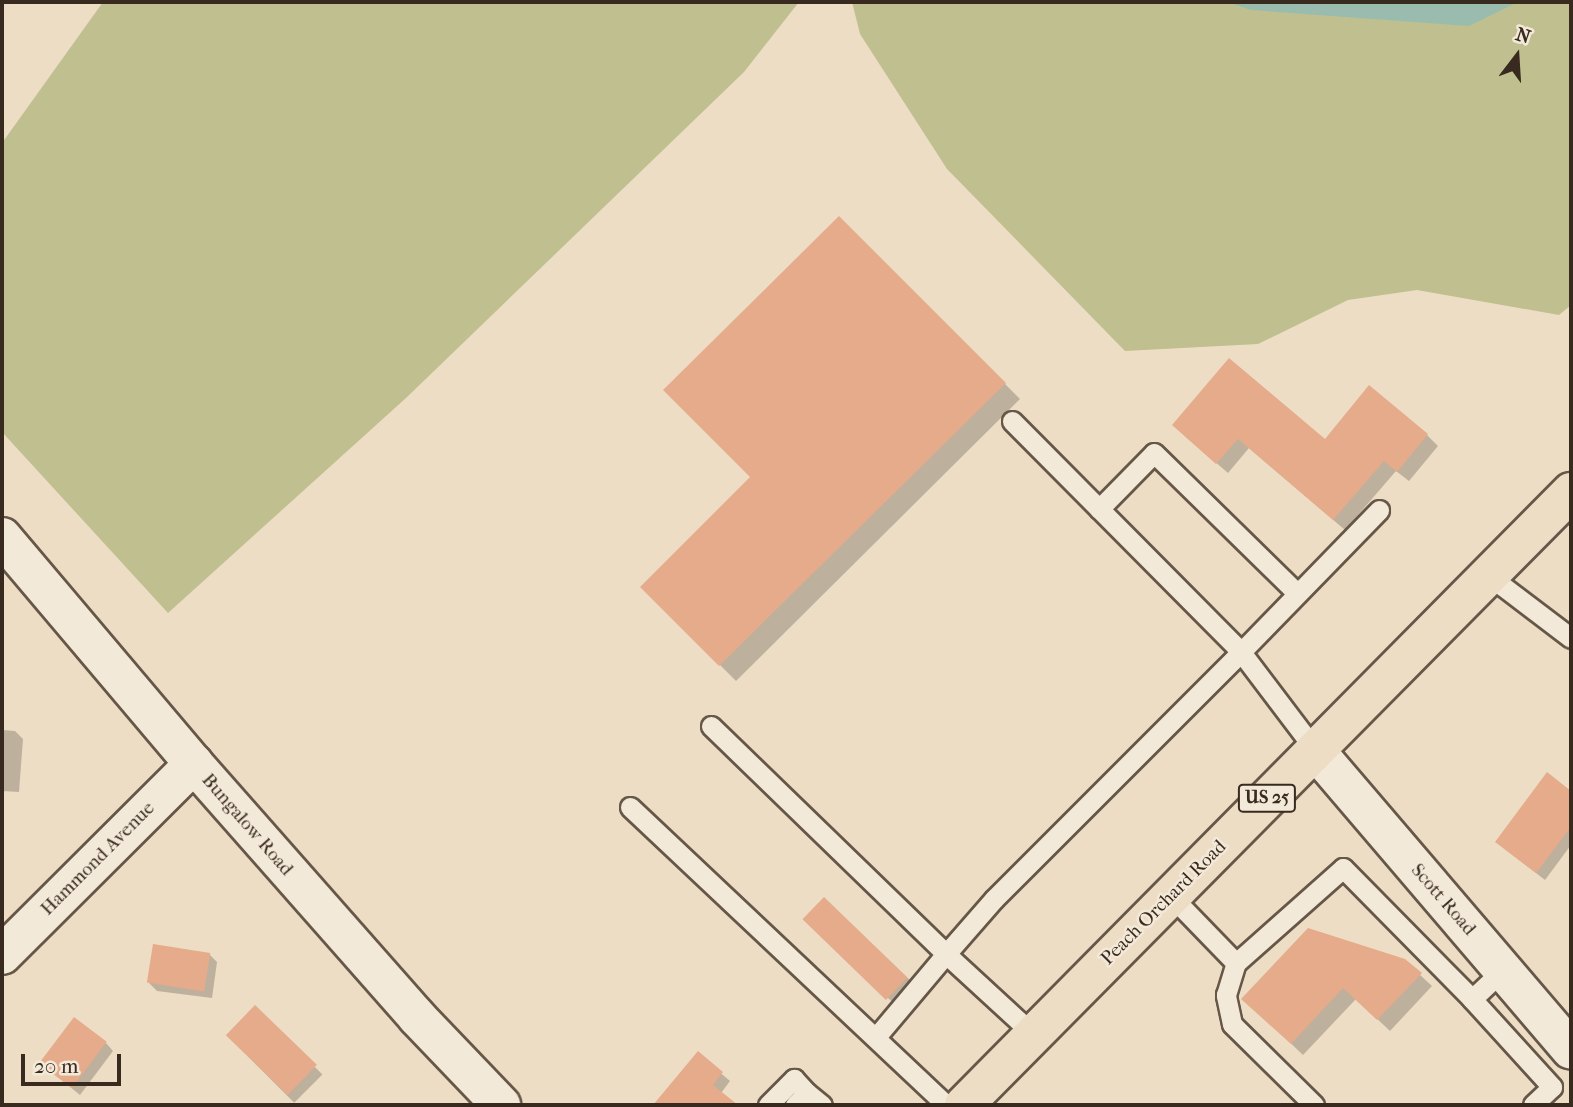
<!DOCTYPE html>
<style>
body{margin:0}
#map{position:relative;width:1573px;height:1107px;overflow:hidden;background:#edddc5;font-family:"IM FELL French Canon",serif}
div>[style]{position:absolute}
.green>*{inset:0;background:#c0bf8f}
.water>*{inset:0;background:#9abcaf}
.shadow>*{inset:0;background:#0003;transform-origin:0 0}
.building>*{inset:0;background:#e5ab8b;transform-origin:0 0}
.roads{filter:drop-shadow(2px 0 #665748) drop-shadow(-2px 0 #665748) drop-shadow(0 2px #665748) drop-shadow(0 -2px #665748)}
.service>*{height:19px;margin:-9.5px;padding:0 9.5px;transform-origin:9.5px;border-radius:9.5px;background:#f3e9d9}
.minor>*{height:38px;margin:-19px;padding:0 19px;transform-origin:19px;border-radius:19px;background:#f3e9d9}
.tertiary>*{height:38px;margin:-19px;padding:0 19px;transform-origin:19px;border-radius:19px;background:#f3e9d9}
.primary>*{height:38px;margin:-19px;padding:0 19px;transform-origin:19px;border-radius:19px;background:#edddc5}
span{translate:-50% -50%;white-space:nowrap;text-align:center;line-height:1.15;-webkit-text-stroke:5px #f3e9d9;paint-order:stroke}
.shield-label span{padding:2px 5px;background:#f3e9d9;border:2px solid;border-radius:5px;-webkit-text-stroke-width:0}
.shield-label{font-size:18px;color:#392a1f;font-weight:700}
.street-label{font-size:19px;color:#392a1f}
.frame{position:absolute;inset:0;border:4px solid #392a1f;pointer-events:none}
.north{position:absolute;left:1482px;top:21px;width:70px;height:70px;-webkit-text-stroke:5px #f3e9d9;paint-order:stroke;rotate:17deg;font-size:19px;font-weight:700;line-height:28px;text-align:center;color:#392a1f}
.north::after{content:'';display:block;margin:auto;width:24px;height:32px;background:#392a1f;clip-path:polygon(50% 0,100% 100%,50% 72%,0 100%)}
.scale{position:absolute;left:21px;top:1054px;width:100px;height:32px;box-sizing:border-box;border:4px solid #392a1f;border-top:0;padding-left:9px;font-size:21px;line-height:24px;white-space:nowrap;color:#392a1f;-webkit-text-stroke:5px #f3e9d9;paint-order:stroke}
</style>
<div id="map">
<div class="green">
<div style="clip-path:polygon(103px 2px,799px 2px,744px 72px,406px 398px,168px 613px,2px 432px,2px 143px)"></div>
<div style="clip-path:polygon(852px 2px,1571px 2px,1571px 305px,1559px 315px,1417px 290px,1348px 300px,1258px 344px,1125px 351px,947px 169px,860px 34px)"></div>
</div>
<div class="water">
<div style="clip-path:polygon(1227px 2px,1518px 2px,1469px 26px,1251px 10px)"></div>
</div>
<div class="shadow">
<div style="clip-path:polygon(839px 218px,1020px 399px,736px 681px,642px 587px,753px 477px)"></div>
<div style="clip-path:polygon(1427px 435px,1438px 446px,1409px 481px,1396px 471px,1345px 530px,1249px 448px,1228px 473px,1185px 436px,1325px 441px)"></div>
<div style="clip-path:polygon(2px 730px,15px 731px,23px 739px,19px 792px,2px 791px)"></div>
<div style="clip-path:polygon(1547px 775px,1571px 793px,1571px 845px,1545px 880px,1505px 849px)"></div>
<div style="left:824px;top:900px;width:125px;height:28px;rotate:43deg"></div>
<div style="clip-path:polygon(209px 954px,217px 962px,212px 998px,157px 991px,149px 983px)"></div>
<div style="clip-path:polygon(1404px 960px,1432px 986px,1390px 1031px,1356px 999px,1303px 1055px,1256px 1010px)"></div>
<div style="left:256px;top:1008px;width:94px;height:40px;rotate:45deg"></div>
<div style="clip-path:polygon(106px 1043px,113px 1051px,80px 1095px,49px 1070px)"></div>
<div style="clip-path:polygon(698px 1054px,730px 1081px,721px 1093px,730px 1103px,728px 1105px,655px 1105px)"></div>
</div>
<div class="building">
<div style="clip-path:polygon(839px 216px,1006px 383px,719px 666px,640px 587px,750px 477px,663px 390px)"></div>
<div style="clip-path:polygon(1229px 358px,1325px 439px,1369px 385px,1428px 434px,1397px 472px,1384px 461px,1333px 520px,1238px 439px,1216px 464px,1172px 425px)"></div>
<div style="clip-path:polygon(1547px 772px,1571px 791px,1571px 827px,1536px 873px,1495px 842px)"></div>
<div style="left:824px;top:897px;width:116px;height:31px;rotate:44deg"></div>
<div style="clip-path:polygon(1308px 928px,1405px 959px,1422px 973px,1377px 1020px,1343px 988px,1291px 1044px,1241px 999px)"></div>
<div style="left:153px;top:944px;width:58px;height:39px;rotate:9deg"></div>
<div style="left:255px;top:1005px;width:86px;height:42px;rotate:44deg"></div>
<div style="left:74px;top:1017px;width:41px;height:58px;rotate:37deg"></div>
<div style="clip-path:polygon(698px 1051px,723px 1072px,713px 1085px,738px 1105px,653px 1105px)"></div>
</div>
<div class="roads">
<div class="service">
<div style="left:1012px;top:421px;width:325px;rotate:45.2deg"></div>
<div style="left:1241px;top:652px;width:198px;rotate:-45.8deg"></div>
<div style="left:1099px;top:509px;width:78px;rotate:-45.5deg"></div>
<div style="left:1154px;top:453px;width:200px;rotate:44.4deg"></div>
<div style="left:1488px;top:575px;width:104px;rotate:37.2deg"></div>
<div style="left:711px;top:726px;width:327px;rotate:44.1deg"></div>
<div style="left:946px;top:954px;width:73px;rotate:-48.9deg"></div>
<div style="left:994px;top:899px;width:349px;rotate:-45deg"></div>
<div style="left:1241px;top:652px;width:123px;rotate:52.9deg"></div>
<div style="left:630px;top:807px;width:434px;rotate:43.3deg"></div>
<div style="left:1171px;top:896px;width:93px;rotate:45.9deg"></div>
<div style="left:1472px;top:999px;width:42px;rotate:-43.1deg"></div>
<div style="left:876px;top:1037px;width:109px;rotate:-49.9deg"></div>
<div style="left:946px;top:954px;width:118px;rotate:42.6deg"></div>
<div style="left:768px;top:1105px;width:37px;rotate:-45deg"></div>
<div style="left:794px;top:1079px;width:19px;rotate:47deg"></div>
<div style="left:795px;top:1105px;width:17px;rotate:-45deg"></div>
<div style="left:807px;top:1093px;width:19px;rotate:39deg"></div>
<div style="left:1314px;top:1105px;width:115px;rotate:-135.4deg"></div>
<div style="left:1232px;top:1024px;width:30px;rotate:-102deg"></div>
<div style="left:1226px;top:995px;width:34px;rotate:-73deg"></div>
<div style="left:1236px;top:963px;width:143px;rotate:-41.6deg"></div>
<div style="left:1343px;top:868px;width:184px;rotate:45.4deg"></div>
<div style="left:1472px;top:999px;width:119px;rotate:47.7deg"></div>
<div style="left:1552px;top:1087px;width:26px;rotate:137deg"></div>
</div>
<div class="minor">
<div style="left:1315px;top:750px;width:394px;rotate:49.5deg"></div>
<div style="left:2px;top:955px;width:271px;rotate:-44.9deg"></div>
</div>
<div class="tertiary">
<div style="left:2px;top:537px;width:297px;rotate:49.8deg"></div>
<div style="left:194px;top:764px;width:337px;rotate:48.6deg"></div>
<div style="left:417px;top:1017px;width:122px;rotate:46.3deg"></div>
</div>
<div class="primary">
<div style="left:964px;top:1105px;width:863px;rotate:-45.28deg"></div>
</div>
</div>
<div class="shield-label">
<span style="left:1267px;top:798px">US 25</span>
</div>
<div class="street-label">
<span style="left:247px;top:825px;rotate:49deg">Bungalow Road</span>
<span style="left:98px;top:859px;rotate:-45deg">Hammond Avenue</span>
<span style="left:1443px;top:900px;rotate:49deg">Scott Road</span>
<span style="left:1164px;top:903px;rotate:-45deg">Peach Orchard Road</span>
</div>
<div class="frame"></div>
<div class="north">N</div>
<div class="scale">20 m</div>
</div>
